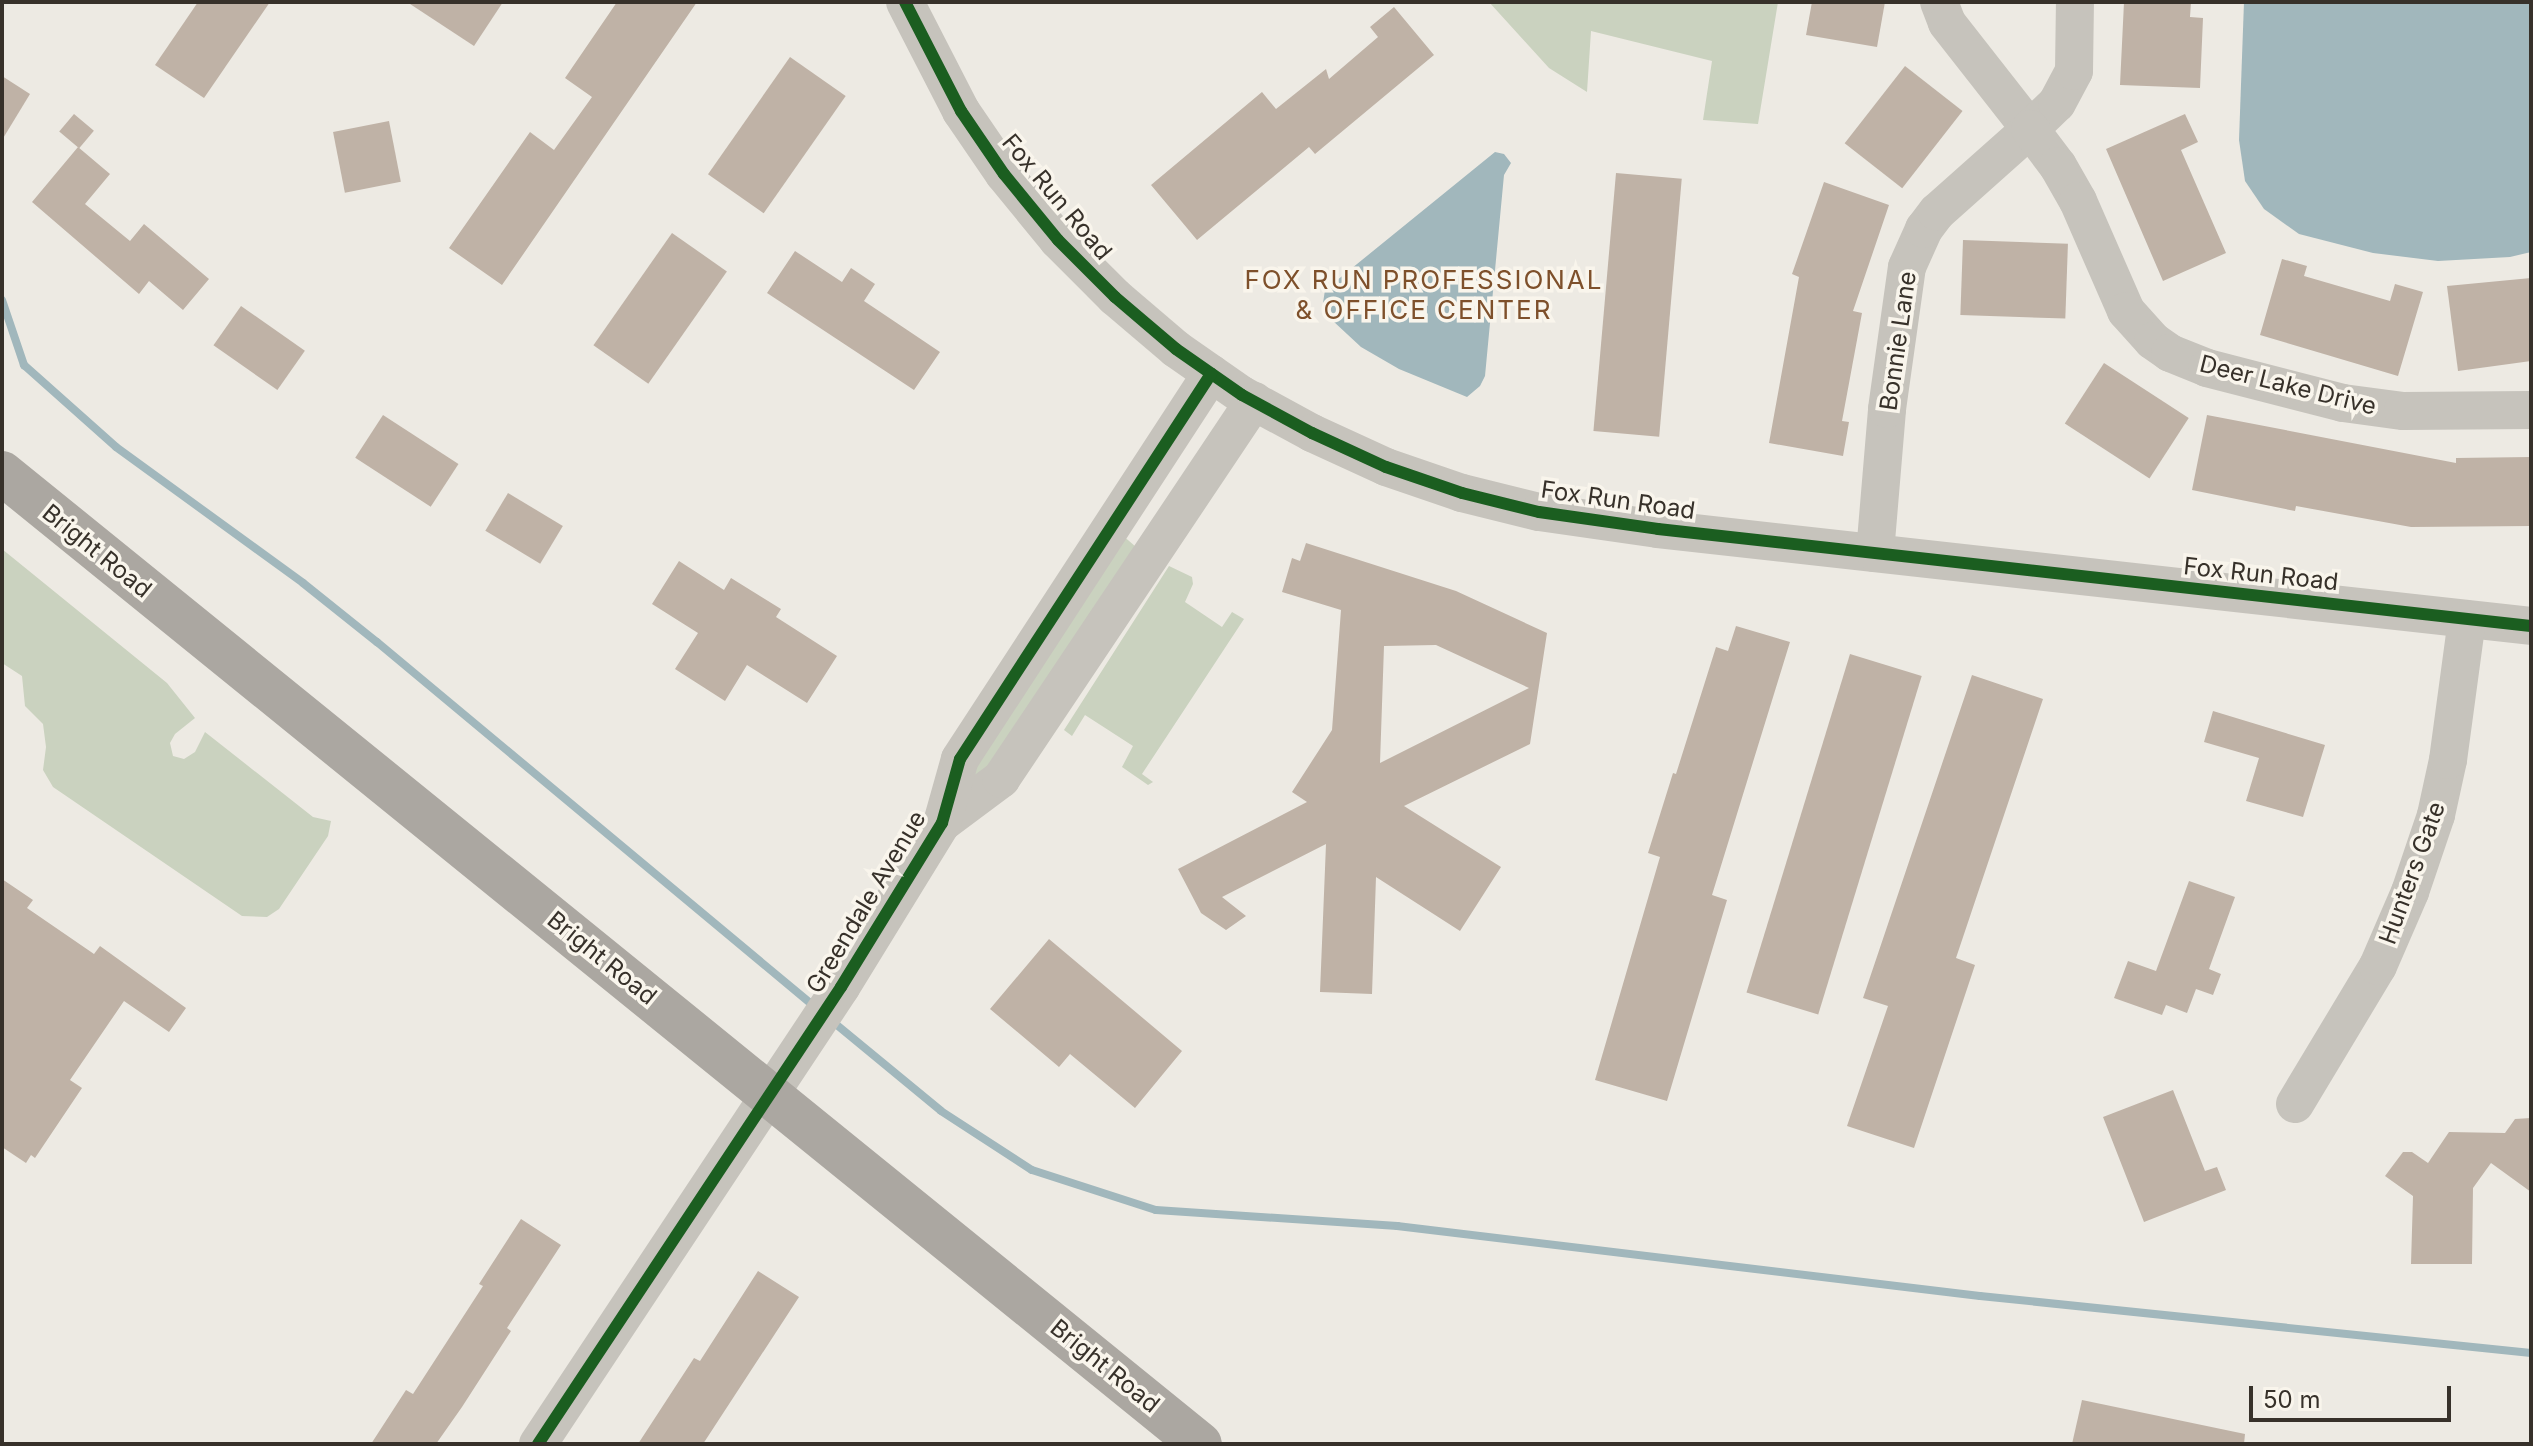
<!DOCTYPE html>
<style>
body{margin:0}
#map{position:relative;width:2533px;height:1446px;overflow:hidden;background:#edeae3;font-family:Inter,sans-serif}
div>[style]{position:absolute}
.green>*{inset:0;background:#cad2bf}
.water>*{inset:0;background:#a1b7bc}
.stream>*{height:8px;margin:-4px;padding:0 4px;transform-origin:4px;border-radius:4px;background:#a1b7bc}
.building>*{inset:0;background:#bfb2a6;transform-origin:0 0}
.minor>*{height:38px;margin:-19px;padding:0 19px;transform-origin:19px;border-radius:19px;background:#c6c3bc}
.major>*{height:44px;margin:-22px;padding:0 22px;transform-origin:22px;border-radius:22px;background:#aba7a1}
.cycleway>*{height:12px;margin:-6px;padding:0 6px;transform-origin:6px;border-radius:6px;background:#1b5e20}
span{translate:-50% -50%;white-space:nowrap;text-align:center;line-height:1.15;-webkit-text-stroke:7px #f9f5ec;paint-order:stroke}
.street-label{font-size:24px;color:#37312a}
.neighbourhood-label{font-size:26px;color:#7e502b;letter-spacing:2px}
.frame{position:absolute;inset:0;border:4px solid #37312a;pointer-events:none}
.scale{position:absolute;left:2249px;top:1386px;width:202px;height:36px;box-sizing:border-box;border:4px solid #37312a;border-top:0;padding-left:10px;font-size:24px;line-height:28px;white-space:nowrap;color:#37312a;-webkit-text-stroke:6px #f9f5ec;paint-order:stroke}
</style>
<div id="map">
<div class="green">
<div style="clip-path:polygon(1489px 2px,1778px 2px,1758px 124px,1703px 120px,1712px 61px,1591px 31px,1587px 92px,1549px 68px)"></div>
<div style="clip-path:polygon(1121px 534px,1136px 547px,979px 779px,972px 774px)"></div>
<div style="clip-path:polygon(2px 549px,167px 683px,195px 718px,175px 734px,170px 743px,173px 756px,184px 759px,195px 752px,205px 732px,313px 817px,331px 821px,328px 836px,279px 909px,267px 917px,242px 916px,53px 787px,43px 770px,46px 747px,43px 724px,25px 706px,22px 676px,2px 663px)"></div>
<div style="clip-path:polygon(1169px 566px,1192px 577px,1193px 584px,1185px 602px,1222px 627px,1232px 612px,1244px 619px,1142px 774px,1153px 782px,1148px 785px,1122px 767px,1133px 746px,1085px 715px,1072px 736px,1064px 730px)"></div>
</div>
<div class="water">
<div style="clip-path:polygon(2244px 2px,2531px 2px,2531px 252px,2510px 257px,2438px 261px,2373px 253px,2299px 234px,2264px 209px,2245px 181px,2239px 140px)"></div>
<div style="clip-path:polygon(1495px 152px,1504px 154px,1511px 163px,1504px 175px,1485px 376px,1480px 386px,1467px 397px,1399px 369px,1361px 347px,1333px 321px,1323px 303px,1325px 290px)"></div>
</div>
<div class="stream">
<div style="left:2px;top:300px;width:69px;rotate:71.3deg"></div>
<div style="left:24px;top:365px;width:123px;rotate:41.7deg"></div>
<div style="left:116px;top:447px;width:231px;rotate:36deg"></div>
<div style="left:303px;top:583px;width:95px;rotate:38.6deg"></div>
<div style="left:377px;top:642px;width:570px;rotate:39.81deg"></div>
<div style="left:832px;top:1021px;width:141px;rotate:39.5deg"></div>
<div style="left:941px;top:1111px;width:108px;rotate:33deg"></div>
<div style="left:1032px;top:1170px;width:130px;rotate:17.9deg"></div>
<div style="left:1156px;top:1210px;width:242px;rotate:3.8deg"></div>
<div style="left:1397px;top:1226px;width:587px;rotate:6.85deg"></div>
<div style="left:1980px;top:1296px;width:554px;rotate:5.91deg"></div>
</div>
<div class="building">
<div style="clip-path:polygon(198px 2px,270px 2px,204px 98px,155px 65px)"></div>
<div style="clip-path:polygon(407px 2px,503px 2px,474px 46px)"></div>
<div style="clip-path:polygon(617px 2px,697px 2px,502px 285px,449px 248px,530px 132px,554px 150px,592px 97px,565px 78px)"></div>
<div style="clip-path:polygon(1812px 2px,1885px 2px,1877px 47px,1806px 35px)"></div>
<div style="clip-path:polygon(2124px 2px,2191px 2px,2190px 17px,2203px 18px,2200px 88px,2120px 85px)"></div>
<div style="clip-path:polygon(1394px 7px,1434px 55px,1315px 154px,1309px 147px,1197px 240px,1151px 185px,1262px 92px,1276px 109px,1326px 69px,1329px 79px,1378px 37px,1370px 27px)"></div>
<div style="left:790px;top:57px;width:68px;height:143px;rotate:35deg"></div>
<div style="left:1905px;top:66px;width:73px;height:98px;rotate:38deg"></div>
<div style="clip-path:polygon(2px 76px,30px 94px,2px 140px)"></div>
<div style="left:74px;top:114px;width:26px;height:23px;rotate:40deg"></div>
<div style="clip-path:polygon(2185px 114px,2198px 142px,2181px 150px,2226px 253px,2163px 281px,2106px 149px)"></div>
<div style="left:389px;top:121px;width:62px;height:57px;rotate:79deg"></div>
<div style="clip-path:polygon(78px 147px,110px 174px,85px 204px,130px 241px,144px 224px,209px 279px,183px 310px,149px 281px,139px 294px,32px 202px)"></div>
<div style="left:1616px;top:173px;width:66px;height:259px;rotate:5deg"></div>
<div style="clip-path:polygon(1824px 182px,1889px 205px,1853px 311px,1862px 313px,1842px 421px,1849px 422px,1843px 456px,1769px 443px,1799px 277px,1792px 274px)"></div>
<div style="left:672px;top:233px;width:67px;height:137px;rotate:35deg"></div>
<div style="left:1963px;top:240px;width:105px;height:75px;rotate:2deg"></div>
<div style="clip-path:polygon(795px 251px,842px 282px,851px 268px,875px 284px,864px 301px,940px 352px,914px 390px,767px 293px)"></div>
<div style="clip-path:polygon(2282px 259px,2307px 266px,2304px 276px,2390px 301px,2395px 284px,2423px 292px,2398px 376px,2260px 335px)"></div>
<div style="clip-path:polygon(2531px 278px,2531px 361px,2458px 371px,2447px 286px)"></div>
<div style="left:241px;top:306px;width:78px;height:48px;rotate:35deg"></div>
<div style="left:2104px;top:363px;width:101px;height:72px;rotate:33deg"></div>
<div style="left:383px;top:415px;width:90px;height:51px;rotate:33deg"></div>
<div style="clip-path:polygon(2207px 415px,2456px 463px,2456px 458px,2531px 457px,2531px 526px,2411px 527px,2296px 506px,2295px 511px,2192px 490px)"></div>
<div style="left:508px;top:493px;width:64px;height:44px;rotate:31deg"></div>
<div style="clip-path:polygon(evenodd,1306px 543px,1456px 591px,1547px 633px,1530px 744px,1404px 806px,1501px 867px,1460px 931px,1376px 877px,1372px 994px,1320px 992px,1326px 844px,1222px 897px,1246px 916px,1226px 930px,1201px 913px,1178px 869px,1307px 802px,1292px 792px,1332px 730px,1341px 610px,1282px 592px,1292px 558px,1300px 561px,1306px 543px,1436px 645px,1529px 688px,1380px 763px,1384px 646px,1436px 645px)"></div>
<div style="clip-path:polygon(679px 561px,724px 590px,731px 578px,781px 609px,776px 617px,837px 656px,807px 703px,747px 665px,725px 701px,675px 669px,698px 633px,652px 604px)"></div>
<div style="clip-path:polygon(1736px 626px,1790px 642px,1712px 895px,1727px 900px,1667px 1101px,1595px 1080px,1660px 857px,1648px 853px,1673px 773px,1676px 774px,1716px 647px,1728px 651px)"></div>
<div style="left:1850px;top:654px;width:75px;height:354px;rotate:17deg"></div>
<div style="clip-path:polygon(1972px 675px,2043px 699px,1956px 958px,1975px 965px,1914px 1148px,1847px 1126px,1888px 1006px,1863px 998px)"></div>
<div style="clip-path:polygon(2213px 711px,2325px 745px,2303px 817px,2246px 801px,2259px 758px,2204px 742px)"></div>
<div style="clip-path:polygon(2px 879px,33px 900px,27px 908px,94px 954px,100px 946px,186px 1008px,169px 1032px,124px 1001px,70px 1080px,82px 1088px,35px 1158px,31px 1155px,26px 1163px,2px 1147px)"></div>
<div style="clip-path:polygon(2189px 881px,2235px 897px,2209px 969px,2221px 974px,2213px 995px,2196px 989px,2187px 1013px,2166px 1005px,2162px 1015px,2114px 998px,2128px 961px,2156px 971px)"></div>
<div style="clip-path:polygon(1049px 939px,1182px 1051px,1135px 1108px,1070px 1054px,1059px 1067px,990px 1009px)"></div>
<div style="clip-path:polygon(2173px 1090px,2205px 1171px,2217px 1167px,2226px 1190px,2144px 1222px,2103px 1117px)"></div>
<div style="clip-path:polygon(2531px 1118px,2531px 1192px,2491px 1163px,2473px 1188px,2472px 1264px,2411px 1264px,2413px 1196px,2385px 1176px,2403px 1152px,2412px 1152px,2428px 1163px,2449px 1132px,2505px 1133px,2515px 1119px)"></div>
<div style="clip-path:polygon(521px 1219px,561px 1245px,507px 1328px,511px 1331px,462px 1407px,436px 1444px,371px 1444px,406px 1390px,413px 1394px,483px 1286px,479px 1284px)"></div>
<div style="clip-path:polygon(758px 1271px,799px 1297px,703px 1444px,638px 1444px,694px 1358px,700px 1361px)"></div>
<div style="clip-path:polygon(2082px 1400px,2245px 1434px,2244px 1444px,2072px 1444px)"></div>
</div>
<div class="minor">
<div style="left:905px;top:2px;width:123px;rotate:62.8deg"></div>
<div style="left:961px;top:111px;width:76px;rotate:55.7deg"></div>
<div style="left:1004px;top:174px;width:85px;rotate:50.7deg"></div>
<div style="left:1058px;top:240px;width:81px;rotate:45deg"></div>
<div style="left:1115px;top:297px;width:80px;rotate:40.4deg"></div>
<div style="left:1176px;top:349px;width:80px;rotate:34.9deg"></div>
<div style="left:1242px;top:395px;width:80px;rotate:28.5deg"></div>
<div style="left:1312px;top:433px;width:81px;rotate:24.7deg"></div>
<div style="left:1386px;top:467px;width:80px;rotate:18.9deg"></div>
<div style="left:1462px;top:493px;width:79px;rotate:13.9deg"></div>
<div style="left:1539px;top:512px;width:120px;rotate:8.1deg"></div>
<div style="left:1658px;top:529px;width:878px;rotate:6.34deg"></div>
<div style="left:1939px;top:2px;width:22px;rotate:69deg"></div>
<div style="left:1947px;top:23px;width:135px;rotate:51.9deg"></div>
<div style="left:2030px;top:129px;width:37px;rotate:-44deg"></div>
<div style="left:2057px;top:103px;width:36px;rotate:-62deg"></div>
<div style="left:2074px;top:71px;width:69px;rotate:-89.2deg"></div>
<div style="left:1875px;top:553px;width:144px;rotate:-85.2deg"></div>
<div style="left:1887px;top:409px;width:143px;rotate:-82deg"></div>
<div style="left:1907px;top:267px;width:42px;rotate:-65.9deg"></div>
<div style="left:1924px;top:229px;width:21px;rotate:-53deg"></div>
<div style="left:1937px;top:212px;width:125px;rotate:-41.7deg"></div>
<div style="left:2030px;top:129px;width:46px;rotate:52.9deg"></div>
<div style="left:2058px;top:166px;width:40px;rotate:60.3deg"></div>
<div style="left:2078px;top:201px;width:120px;rotate:66.4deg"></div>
<div style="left:2126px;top:311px;width:40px;rotate:48deg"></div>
<div style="left:2153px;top:341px;width:21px;rotate:35deg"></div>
<div style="left:2170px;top:353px;width:40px;rotate:22deg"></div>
<div style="left:2207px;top:368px;width:140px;rotate:14.4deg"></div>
<div style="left:2343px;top:403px;width:61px;rotate:7.6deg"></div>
<div style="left:2403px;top:411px;width:128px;rotate:-0.4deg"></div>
<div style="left:942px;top:823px;width:74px;rotate:-36.7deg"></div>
<div style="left:1001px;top:779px;width:455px;rotate:-56.2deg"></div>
<div style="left:2295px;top:1104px;width:161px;rotate:-59deg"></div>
<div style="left:2378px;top:966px;width:81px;rotate:-66.6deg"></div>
<div style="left:2410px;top:892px;width:81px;rotate:-71.3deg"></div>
<div style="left:2436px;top:815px;width:56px;rotate:-77.7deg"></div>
<div style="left:2448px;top:760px;width:142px;rotate:-82.3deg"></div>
<div style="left:538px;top:1444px;width:548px;rotate:-56.45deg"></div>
<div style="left:841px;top:987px;width:193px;rotate:-58.4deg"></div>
<div style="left:942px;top:823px;width:66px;rotate:-74.3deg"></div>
<div style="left:960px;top:759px;width:460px;rotate:-56.9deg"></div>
</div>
<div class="major">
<div style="left:2px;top:473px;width:1542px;rotate:39.03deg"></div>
</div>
<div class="cycleway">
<div style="left:905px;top:2px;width:123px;rotate:62.8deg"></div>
<div style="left:961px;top:111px;width:76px;rotate:55.7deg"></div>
<div style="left:1004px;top:174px;width:85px;rotate:50.7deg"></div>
<div style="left:1058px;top:240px;width:81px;rotate:45deg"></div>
<div style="left:1115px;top:297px;width:80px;rotate:40.4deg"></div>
<div style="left:1176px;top:349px;width:80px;rotate:34.9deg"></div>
<div style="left:1242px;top:395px;width:80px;rotate:28.5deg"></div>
<div style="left:1312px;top:433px;width:81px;rotate:24.7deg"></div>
<div style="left:1386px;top:467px;width:80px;rotate:18.9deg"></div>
<div style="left:1462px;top:493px;width:79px;rotate:13.9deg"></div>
<div style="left:1539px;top:512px;width:120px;rotate:8.1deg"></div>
<div style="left:1658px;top:529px;width:878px;rotate:6.34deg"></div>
<div style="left:538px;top:1444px;width:548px;rotate:-56.45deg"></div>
<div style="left:841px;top:987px;width:193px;rotate:-58.4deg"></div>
<div style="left:942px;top:823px;width:66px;rotate:-74.3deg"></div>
<div style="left:960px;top:759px;width:460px;rotate:-56.9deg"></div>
</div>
<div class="street-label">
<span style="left:1057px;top:197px;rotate:50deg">Fox Run Road</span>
<span style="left:1898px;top:341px;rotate:-82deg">Bonnie Lane</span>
<span style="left:2288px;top:385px;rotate:14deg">Deer Lake Drive</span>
<span style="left:1618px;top:500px;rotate:8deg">Fox Run Road</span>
<span style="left:97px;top:551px;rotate:39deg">Bright Road</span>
<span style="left:2261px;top:574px;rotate:6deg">Fox Run Road</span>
<span style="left:2412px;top:873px;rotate:-70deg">Hunters Gate</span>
<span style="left:866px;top:902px;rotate:-59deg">Greendale Avenue</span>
<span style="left:602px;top:958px;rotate:39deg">Bright Road</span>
<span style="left:1105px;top:1366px;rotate:39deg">Bright Road</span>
</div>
<div class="neighbourhood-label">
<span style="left:1424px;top:295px">FOX RUN PROFESSIONAL<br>&amp; OFFICE CENTER</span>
</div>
<div class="frame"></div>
<div class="scale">50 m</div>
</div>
